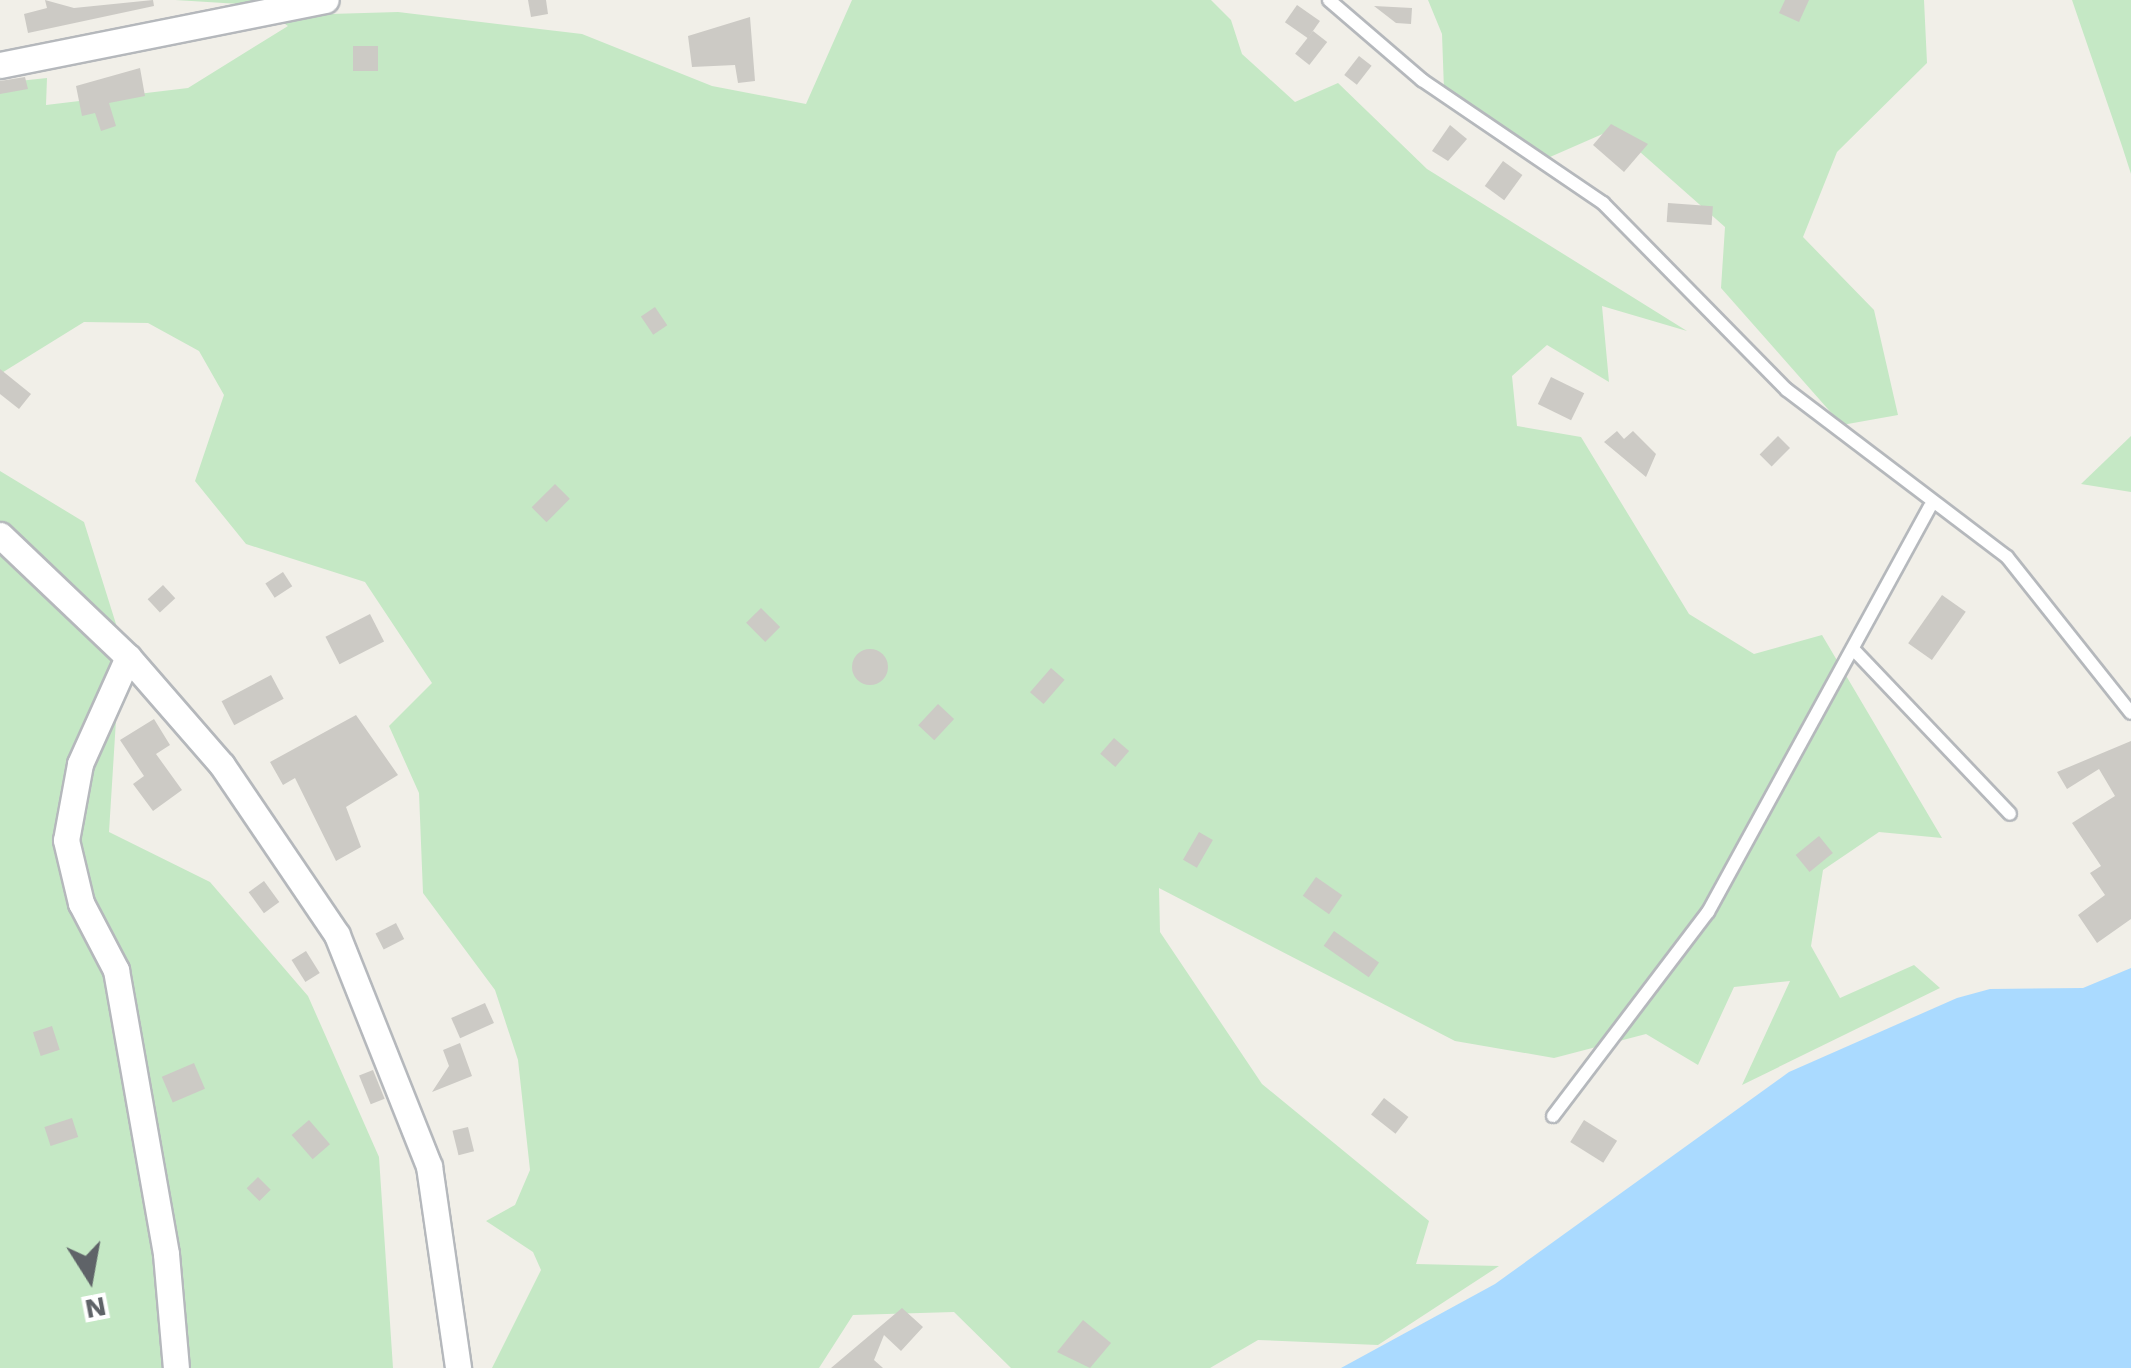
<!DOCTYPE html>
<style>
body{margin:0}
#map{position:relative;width:2131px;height:1368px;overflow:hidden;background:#f1efe8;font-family:"Work Sans",sans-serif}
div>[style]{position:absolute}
.green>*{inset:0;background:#c5e8c5}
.water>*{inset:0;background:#aadaff}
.building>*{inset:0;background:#cccac5;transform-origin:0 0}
.round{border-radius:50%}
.roads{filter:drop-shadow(2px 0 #b5b8bc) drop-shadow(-2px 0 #b5b8bc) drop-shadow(0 2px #b5b8bc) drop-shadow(0 -2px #b5b8bc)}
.service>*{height:12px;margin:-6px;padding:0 6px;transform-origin:6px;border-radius:6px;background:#fff}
.minor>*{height:25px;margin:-12.5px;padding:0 12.5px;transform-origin:12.5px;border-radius:12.5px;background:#fff}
span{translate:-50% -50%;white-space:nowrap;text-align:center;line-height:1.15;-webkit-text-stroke:8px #fff;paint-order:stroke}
.north{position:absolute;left:40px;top:1228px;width:100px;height:100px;-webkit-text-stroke:8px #fff;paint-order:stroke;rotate:169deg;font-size:28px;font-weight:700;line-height:40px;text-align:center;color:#5f6368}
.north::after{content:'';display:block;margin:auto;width:35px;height:45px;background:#5f6368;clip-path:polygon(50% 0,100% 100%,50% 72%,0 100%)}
</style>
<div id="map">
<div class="green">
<div style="clip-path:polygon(175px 0,314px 0,296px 15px,398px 12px,582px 34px,712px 86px,806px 104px,852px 0,1211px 0,1231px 20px,1242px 54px,1295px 102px,1338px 83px,1427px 169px,1687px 331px,1602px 306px,1609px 382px,1547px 345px,1512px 376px,1517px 426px,1581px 437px,1689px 614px,1754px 654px,1822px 635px,1942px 838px,1879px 832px,1823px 870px,1811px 946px,1840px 998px,1914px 965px,1940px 988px,1742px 1085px,1790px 981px,1734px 987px,1698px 1065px,1646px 1034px,1554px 1058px,1455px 1041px,1159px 888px,1160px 932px,1262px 1084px,1429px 1221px,1416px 1264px,1499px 1266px,1378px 1345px,1258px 1340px,1210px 1368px,1011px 1368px,954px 1312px,853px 1315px,819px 1368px,492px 1368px,541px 1270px,533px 1252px,486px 1221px,515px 1205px,530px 1170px,518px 1060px,495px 990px,423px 893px,419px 793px,389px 726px,432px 683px,365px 582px,246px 544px,195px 481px,224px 395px,199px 351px,148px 323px,84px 322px,0 374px,0 83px,47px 78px,46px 105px,188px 88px,288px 26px,257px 5px)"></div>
<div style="clip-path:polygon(1428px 0,1924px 0,1927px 63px,1837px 152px,1803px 237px,1874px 310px,1898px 415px,1842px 425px,1721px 288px,1725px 227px,1614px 129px,1550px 157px,1444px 90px,1442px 34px)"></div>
<div style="clip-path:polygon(2072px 0,2131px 0,2131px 174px,2122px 146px)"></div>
<div style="clip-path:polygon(2131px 436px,2131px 492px,2081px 484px)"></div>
<div style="clip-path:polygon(0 471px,84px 522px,121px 640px,109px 832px,210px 882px,308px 996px,379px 1157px,393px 1368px,0 1368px)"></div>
</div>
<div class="water">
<div style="clip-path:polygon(2131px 968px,2131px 1368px,1341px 1368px,1495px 1284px,1789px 1072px,1957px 998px,1990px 989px,2083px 988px)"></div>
</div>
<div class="building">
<div style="clip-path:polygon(45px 0,74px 8px,153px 0,154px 6px,28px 33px,24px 14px,47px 8px)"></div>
<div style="clip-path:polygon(528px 0,546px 0,548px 14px,531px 17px)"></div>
<div style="clip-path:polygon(1785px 0,1809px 0,1799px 22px,1779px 13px)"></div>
<div style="left:1297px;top:5px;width:28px;height:21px;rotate:35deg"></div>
<div style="clip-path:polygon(1374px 6px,1412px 8px,1411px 24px,1396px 23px)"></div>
<div style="clip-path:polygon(750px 17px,755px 81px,738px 83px,735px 65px,692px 67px,688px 36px)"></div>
<div style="left:1313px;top:31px;width:18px;height:29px;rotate:38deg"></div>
<div style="left:378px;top:46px;width:25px;height:25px;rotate:90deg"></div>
<div style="left:1359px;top:56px;width:16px;height:24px;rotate:38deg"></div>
<div style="clip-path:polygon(140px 68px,145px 96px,109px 103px,116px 126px,101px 131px,95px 113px,82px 116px,76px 86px)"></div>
<div style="clip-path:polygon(25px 77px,28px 89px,0 94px,0 81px)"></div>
<div style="clip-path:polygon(1611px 124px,1648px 144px,1624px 172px,1593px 145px)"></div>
<div style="clip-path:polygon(1450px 125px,1467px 139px,1448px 161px,1432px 151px)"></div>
<div style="left:1503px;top:161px;width:24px;height:31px;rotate:36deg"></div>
<div style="left:1668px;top:203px;width:45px;height:19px;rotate:4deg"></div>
<div style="left:655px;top:307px;width:22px;height:17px;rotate:56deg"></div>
<div style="clip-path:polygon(0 369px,31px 394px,19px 409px,0 394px)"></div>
<div style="left:1551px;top:377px;width:37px;height:30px;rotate:26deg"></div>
<div style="clip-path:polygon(1617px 431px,1624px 439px,1633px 431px,1656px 454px,1646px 477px,1604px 442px)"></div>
<div style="left:1778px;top:436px;width:17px;height:26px;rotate:45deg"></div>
<div style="left:555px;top:484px;width:21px;height:33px;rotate:45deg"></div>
<div style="left:283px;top:572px;width:17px;height:21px;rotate:57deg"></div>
<div style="left:163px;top:585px;width:18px;height:21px;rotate:47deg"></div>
<div style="left:1942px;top:595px;width:29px;height:59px;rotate:35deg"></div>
<div style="left:761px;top:608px;width:27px;height:21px;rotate:45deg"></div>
<div style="left:370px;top:614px;width:31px;height:50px;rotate:63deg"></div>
<div class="round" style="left:852px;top:649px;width:36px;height:36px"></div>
<div style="left:1051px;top:668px;width:18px;height:32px;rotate:41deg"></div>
<div style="left:271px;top:675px;width:27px;height:56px;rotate:62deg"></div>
<div style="left:938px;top:704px;width:22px;height:29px;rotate:43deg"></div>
<div style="clip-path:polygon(356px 715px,398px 775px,346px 807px,361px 847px,336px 861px,295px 778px,283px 785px,270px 762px)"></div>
<div style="clip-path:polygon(154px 719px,170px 745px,156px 754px,182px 790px,153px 811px,133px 784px,144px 776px,120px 740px)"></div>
<div style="left:1114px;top:738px;width:20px;height:21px;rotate:41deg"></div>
<div style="clip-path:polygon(2131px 741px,2131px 919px,2097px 943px,2078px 915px,2105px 895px,2090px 873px,2101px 866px,2072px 823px,2115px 796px,2099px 769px,2067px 789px,2057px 772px)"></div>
<div style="left:1199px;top:832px;width:16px;height:32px;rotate:30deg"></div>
<div style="left:1819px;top:836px;width:22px;height:30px;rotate:51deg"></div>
<div style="left:1316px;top:877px;width:32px;height:23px;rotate:35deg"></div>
<div style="left:264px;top:881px;width:26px;height:19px;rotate:54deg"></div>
<div style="left:396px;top:923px;width:18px;height:23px;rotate:63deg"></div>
<div style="left:1334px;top:931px;width:55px;height:18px;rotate:35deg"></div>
<div style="left:306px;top:951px;width:26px;height:17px;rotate:58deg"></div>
<div style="left:485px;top:1003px;width:22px;height:37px;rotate:66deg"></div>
<div style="left:52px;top:1026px;width:25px;height:20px;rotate:72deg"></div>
<div style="clip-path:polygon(460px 1043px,472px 1076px,432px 1092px,449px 1066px,443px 1050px)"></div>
<div style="left:194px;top:1063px;width:28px;height:35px;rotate:67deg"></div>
<div style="left:373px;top:1070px;width:31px;height:15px;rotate:68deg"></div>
<div style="left:1384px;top:1098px;width:31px;height:21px;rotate:38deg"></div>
<div style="left:72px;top:1118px;width:20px;height:29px;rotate:72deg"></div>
<div style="left:309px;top:1120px;width:32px;height:23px;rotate:49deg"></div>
<div style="left:1584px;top:1120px;width:39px;height:26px;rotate:32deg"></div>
<div style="left:468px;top:1127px;width:25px;height:16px;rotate:76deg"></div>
<div style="left:258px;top:1177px;width:18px;height:16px;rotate:45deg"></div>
<div style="clip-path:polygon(902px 1308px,923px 1327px,901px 1351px,884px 1335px,874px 1360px,883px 1368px,831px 1368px)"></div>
<div style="clip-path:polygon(1083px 1320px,1111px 1343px,1090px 1368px,1057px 1352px)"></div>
</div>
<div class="roads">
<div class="service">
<div style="left:1329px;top:0;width:123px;rotate:40.7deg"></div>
<div style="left:1422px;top:80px;width:219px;rotate:34.2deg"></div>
<div style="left:1603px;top:203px;width:262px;rotate:45.5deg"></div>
<div style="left:1787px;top:390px;width:276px;rotate:37.2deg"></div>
<div style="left:2007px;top:557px;width:199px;rotate:51.5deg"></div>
<div style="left:1854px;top:650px;width:226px;rotate:46.4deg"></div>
<div style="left:1553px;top:1116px;width:256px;rotate:-52.8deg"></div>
<div style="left:1708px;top:912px;width:462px;rotate:-61.3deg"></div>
</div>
<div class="minor">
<div style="left:0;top:65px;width:332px;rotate:-11.3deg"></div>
<div style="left:0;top:535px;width:177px;rotate:43.6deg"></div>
<div style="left:128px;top:657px;width:143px;rotate:49deg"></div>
<div style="left:222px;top:765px;width:205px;rotate:55.9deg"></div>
<div style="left:337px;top:935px;width:249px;rotate:68.3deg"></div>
<div style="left:429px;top:1166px;width:204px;rotate:81.8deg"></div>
<div style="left:128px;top:657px;width:117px;rotate:114.2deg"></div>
<div style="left:80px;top:764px;width:77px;rotate:100.4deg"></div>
<div style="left:66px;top:840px;width:65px;rotate:76.6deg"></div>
<div style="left:81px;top:903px;width:76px;rotate:62.4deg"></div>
<div style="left:116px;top:970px;width:288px;rotate:80deg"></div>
<div style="left:166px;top:1254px;width:114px;rotate:85deg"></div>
</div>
</div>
<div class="north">N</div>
</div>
